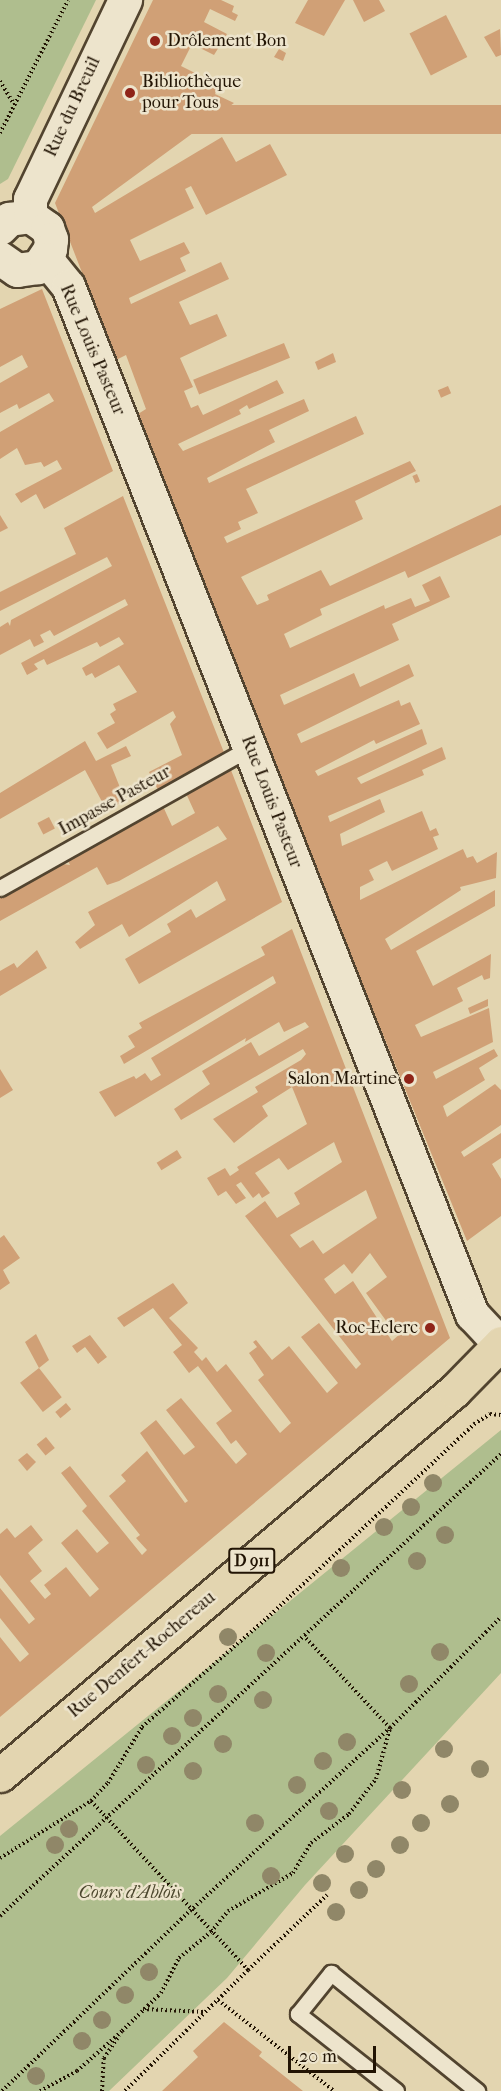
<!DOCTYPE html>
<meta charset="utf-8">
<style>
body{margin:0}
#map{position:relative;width:501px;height:2091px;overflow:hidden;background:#e3d5b0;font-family:"IM FELL French Canon",serif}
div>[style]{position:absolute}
.green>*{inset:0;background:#afbe8e}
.building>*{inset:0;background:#d0a076;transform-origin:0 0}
.path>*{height:4px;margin-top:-2px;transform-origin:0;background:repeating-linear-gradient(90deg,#221404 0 1.5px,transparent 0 4.5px)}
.roads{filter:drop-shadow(2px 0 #52442f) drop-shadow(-2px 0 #52442f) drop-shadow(0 2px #52442f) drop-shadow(0 -2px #52442f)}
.service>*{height:15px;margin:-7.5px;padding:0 7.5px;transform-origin:7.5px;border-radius:7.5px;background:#ede4cc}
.tertiary>*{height:33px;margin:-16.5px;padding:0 16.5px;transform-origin:16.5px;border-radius:16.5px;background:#ede4cc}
.primary>*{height:33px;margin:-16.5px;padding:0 16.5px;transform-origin:16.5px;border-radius:16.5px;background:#e3d5b0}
.trees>*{width:18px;height:18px;margin:-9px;border-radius:50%;background:#908768}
.dots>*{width:16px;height:16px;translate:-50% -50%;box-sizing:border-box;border:3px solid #ede4cc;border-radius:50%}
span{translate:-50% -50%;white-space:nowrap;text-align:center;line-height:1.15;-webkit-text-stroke:5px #ede4cc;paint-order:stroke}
.shield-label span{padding:2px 4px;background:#ede4cc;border:2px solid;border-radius:4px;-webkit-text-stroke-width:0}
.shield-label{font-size:16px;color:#221404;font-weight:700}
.poi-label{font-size:18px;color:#221404}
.left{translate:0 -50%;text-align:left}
.right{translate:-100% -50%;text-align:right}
.street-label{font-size:18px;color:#221404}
.park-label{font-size:18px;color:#4c472d;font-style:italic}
.scale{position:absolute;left:288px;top:2046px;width:88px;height:27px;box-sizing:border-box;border:3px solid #221404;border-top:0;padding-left:8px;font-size:18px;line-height:21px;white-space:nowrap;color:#221404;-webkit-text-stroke:4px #ede4cc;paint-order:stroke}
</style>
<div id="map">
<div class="green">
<div style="clip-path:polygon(0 0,96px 0,8px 179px,0 184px)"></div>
<div style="clip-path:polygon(501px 1430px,501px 1673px,305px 1885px,227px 1978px,109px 2091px,0 2091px,0 1836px)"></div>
</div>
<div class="building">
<div style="clip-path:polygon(153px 0,221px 0,234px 6px,232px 12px,238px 15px,235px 21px,210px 9px,204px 22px,227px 34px,214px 55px,192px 44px,181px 66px,219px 85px,215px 94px,234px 103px,92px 207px,95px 213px,222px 137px,236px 162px,270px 144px,287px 175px,206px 215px,191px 186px,185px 189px,194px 208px,130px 240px,140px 261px,184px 242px,190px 253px,180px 258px,186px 271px,129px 298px,131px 304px,221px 262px,229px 279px,179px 302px,190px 325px,217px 314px,227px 336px,180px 358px,193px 387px,184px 391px,191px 408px,198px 405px,203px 415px,277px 380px,284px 393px,249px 409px,247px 405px,239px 410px,241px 414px,178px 444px,183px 451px,304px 399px,309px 411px,269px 430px,275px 442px,207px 478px,209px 483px,356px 416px,364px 434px,246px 489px,258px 513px,238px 522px,241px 529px,224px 537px,227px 543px,410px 461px,416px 471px,355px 501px,363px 519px,241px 577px,257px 605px,269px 600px,267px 595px,321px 570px,330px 586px,501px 505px,501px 535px,408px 578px,405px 571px,320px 609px,322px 615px,284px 634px,290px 648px,384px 605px,385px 609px,411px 598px,415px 607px,430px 601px,422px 585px,440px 576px,450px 597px,392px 624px,399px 640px,280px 695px,284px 705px,354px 673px,360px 687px,409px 664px,414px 676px,297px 734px,301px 743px,399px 700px,401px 706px,410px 702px,420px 724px,376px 744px,374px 740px,315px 771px,318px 776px,422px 729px,427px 744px,357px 778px,361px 784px,442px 747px,446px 759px,422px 770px,424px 775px,328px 816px,330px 822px,380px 799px,385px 812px,340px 834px,342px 846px,422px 811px,430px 831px,436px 828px,439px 835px,433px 837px,438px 849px,392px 871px,387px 861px,369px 870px,374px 880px,360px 887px,360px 900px,463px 849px,467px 858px,473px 856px,477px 863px,497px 852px,496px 878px,460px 887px,461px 890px,385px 939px,391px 950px,495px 890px,495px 906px,416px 951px,433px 986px,491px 954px,490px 978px,484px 980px,482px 975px,457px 988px,463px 1001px,415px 1025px,421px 1037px,489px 1008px,493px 1042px,433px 1072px,436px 1079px,494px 1049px,498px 1056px,479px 1068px,485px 1080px,443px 1106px,447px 1117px,495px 1084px,501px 1090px,501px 1125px,461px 1152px,464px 1157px,501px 1133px,501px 1158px,492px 1164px,501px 1179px,501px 1216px,467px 1241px,260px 733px,138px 414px,146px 409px,126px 355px,116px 360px,55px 203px)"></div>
<div style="clip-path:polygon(308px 0,345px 0,324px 36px,295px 23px)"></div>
<div style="clip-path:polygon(353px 0,379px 0,385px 11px,364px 22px)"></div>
<div style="left:446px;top:15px;width:47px;height:41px;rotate:63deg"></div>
<div style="clip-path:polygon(500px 29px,501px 55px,496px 57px,484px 37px)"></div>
<div style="clip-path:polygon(279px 49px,286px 53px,283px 61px,274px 57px)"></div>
<div style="left:501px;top:105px;width:29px;height:314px;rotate:90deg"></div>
<div style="clip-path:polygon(42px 289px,113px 471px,44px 509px,36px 494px,21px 503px,15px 494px,62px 469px,57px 460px,44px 467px,41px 462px,25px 465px,17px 448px,0 459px,0 432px,54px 401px,49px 393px,19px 409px,17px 404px,0 413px,0 383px,28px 367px,22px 355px,0 367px,0 309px)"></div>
<div style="left:284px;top:343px;width:16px;height:98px;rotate:68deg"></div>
<div style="clip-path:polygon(333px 353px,336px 362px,318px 370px,315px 362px)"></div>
<div style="left:448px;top:386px;width:8px;height:11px;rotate:67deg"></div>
<div style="left:417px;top:474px;width:8px;height:5px;rotate:67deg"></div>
<div style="clip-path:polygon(123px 496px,225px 755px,158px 790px,149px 772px,182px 755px,170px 724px,176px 717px,173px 711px,107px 749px,97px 733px,115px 723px,110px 714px,116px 710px,113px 704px,137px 692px,119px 665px,95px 678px,92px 673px,86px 676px,82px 668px,124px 644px,119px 637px,100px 647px,97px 642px,47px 665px,44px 659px,34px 664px,38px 669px,27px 675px,21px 663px,128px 605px,125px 599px,54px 636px,50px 630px,40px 635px,44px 642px,34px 647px,30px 639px,0 655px,0 627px,8px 622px,10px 626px,11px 620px,112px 566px,107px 557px,0 611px,0 592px,76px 554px,64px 528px)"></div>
<div style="clip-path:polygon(0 515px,8px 528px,0 532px)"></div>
<div style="clip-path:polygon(85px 741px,96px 761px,126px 746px,131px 756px,111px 765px,125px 800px,107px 811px,85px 770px,0 819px,0 793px)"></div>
<div style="clip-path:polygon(229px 765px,282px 902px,139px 984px,125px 959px,171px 932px,167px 924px,191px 909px,196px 918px,226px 900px,217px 881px,129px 937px,122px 924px,80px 949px,75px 942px,95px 925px,88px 912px,227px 839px,218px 826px,119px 881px,107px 885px,97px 867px,0 921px,0 898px,63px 864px,70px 865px,65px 855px,161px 802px,172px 826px,195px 813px,184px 789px)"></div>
<div style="left:49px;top:817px;width:13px;height:13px;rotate:63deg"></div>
<div style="clip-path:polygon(evenodd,292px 929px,450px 1338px,0 1717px,0 1637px,20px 1662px,29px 1654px,0 1618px,0 1588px,29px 1624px,35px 1619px,0 1575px,0 1534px,7px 1528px,15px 1538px,31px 1525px,43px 1540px,28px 1553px,42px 1571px,30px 1581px,45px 1599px,51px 1594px,44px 1585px,66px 1567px,90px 1597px,99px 1589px,61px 1543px,77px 1529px,97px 1553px,109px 1543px,82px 1511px,87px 1506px,61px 1473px,70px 1466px,142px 1555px,147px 1550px,136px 1538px,140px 1535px,109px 1496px,126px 1481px,121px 1475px,147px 1451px,185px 1503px,188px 1501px,140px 1433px,156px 1420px,184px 1455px,195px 1447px,166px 1410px,181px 1398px,236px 1464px,247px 1454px,236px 1440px,231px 1444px,216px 1423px,232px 1411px,198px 1366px,189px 1373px,173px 1352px,182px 1345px,153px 1308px,124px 1327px,117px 1318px,173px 1283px,188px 1303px,169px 1318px,198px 1348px,194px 1352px,202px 1361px,206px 1357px,217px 1372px,226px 1364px,280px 1433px,291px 1423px,258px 1380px,264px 1375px,249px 1353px,257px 1347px,253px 1342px,256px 1340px,272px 1360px,289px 1346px,327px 1393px,338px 1383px,301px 1337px,319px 1323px,356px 1369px,361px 1364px,245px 1216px,265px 1201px,277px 1218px,300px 1204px,294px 1193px,342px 1162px,334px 1142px,288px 1170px,279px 1158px,255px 1173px,270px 1193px,262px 1198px,259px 1193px,253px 1198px,241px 1182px,236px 1185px,246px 1198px,236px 1204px,226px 1191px,218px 1196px,207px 1178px,225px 1168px,230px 1176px,239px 1170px,237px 1167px,307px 1124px,292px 1087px,262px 1106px,268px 1116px,234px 1143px,213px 1119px,258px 1092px,255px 1087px,301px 1060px,306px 1054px,303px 1049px,181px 1120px,174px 1109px,210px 1084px,202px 1071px,251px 1042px,259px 1056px,309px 1027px,305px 1022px,284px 1032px,279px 1022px,245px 1042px,246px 1038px,115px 1117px,99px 1092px,134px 1076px,136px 1079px,145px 1073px,151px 1081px,161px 1075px,151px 1058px,276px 983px,273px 976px,124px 1064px,120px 1056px,135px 1047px,128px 1036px,142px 1028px,139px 1023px,265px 955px,261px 947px,292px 929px,366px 1190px,377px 1218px,323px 1254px,313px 1240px,300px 1248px,290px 1235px,366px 1190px,292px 929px,370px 1253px,387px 1277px,366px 1293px,387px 1322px,391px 1320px,401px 1333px,392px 1341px,353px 1281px,335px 1294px,324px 1279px,344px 1264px,352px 1274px,370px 1253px)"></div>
<div style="clip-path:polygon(37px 950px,47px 968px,0 996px,0 971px,14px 963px,17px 968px)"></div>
<div style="clip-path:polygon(488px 999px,488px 1006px,470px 1014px,468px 1008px)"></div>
<div style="clip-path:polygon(0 1069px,13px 1090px,0 1098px)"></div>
<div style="left:177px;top:1150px;width:9px;height:24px;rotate:58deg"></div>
<div style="clip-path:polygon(4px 1235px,20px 1258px,3px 1270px,10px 1283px,0 1290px,0 1238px)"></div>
<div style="clip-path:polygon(36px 1334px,49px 1360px,39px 1368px,25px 1342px)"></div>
<div style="clip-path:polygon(90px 1335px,107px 1357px,98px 1364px,85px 1347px,77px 1353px,72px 1346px)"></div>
<div style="left:39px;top:1368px;width:37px;height:24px;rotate:52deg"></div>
<div style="left:66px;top:1403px;width:8px;height:14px;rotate:50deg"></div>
<div style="left:46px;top:1437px;width:14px;height:12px;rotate:51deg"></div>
<div style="clip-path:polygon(27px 1453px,36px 1462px,27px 1471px,18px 1460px)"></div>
<div style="clip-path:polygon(224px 2022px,262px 2052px,259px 2056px,303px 2091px,162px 2091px,198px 2057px,193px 2051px)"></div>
</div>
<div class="path">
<div style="left:0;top:81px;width:26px;rotate:59deg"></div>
<div style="left:0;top:133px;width:149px;rotate:-62.9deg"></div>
<div style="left:91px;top:1801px;width:231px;rotate:47.1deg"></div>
<div style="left:248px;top:1970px;width:173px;rotate:135.5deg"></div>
<div style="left:0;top:1858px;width:107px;rotate:-32.1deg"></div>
<div style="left:91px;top:1801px;width:25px;rotate:-47deg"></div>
<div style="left:108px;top:1783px;width:66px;rotate:-58.7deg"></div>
<div style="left:142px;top:1727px;width:166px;rotate:-41.1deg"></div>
<div style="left:267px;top:1618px;width:284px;rotate:-43.1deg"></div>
<div style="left:474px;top:1424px;width:19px;rotate:-32deg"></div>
<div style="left:490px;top:1414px;width:11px;rotate:5deg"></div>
<div style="left:0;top:1916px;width:682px;rotate:-42.68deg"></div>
<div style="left:248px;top:1970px;width:109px;rotate:-43.5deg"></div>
<div style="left:218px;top:2000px;width:147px;rotate:38.1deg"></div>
<div style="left:143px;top:2009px;width:62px;rotate:2.8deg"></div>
<div style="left:2px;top:2091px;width:260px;rotate:-43.8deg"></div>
<div style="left:190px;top:1911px;width:271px;rotate:-42.5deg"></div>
<div style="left:390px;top:1728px;width:157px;rotate:-45deg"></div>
<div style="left:40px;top:2091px;width:42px;rotate:-28.4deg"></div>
<div style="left:77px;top:2071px;width:60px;rotate:-41.6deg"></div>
<div style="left:122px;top:2031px;width:54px;rotate:-44.3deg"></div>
<div style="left:161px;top:1993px;width:39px;rotate:-63deg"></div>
<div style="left:179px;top:1958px;width:41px;rotate:-39.1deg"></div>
<div style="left:211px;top:1932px;width:27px;rotate:-51deg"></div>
<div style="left:228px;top:1911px;width:75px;rotate:-30.3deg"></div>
<div style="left:293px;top:1873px;width:35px;rotate:-59deg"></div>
<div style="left:311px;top:1843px;width:48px;rotate:-37.3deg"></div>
<div style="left:349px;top:1814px;width:44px;rotate:-52.4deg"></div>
<div style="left:376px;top:1779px;width:53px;rotate:-74.6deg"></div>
<div style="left:390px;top:1728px;width:126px;rotate:-133.1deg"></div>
<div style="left:102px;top:2091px;width:33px;rotate:-87deg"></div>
<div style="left:104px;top:2058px;width:27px;rotate:-56deg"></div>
</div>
<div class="roads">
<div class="service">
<div style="left:0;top:888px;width:286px;rotate:-29.3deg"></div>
<div style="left:396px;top:2091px;width:125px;rotate:-141.8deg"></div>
<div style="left:298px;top:2014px;width:53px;rotate:-51.2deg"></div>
<div style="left:331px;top:1973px;width:188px;rotate:38.9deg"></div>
</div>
<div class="tertiary">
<div style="left:30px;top:216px;width:17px;rotate:-90deg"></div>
<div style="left:30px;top:199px;width:221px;rotate:-64.5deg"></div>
<div style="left:0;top:228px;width:13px;rotate:-45deg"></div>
<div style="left:9px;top:219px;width:21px;rotate:-8deg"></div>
<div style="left:30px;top:216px;width:21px;rotate:35deg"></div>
<div style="left:47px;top:228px;width:12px;rotate:70deg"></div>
<div style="left:51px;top:239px;width:10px;rotate:96deg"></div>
<div style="left:50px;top:249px;width:22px;rotate:124deg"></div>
<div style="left:38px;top:267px;width:21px;rotate:172deg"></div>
<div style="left:17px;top:270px;width:21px;rotate:-145deg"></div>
<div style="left:46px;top:259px;width:35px;rotate:51deg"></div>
<div style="left:68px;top:286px;width:1105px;rotate:68.55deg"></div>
<div style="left:472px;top:1314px;width:40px;rotate:47deg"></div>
</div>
<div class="primary">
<div style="left:0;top:1775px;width:595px;rotate:-40.23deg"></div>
<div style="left:454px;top:1391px;width:67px;rotate:-45.6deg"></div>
</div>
</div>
<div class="trees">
<div style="left:433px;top:1483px"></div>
<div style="left:411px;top:1507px"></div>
<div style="left:384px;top:1527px"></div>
<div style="left:445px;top:1535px"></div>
<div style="left:417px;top:1561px"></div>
<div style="left:341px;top:1568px"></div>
<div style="left:228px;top:1637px"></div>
<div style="left:440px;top:1652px"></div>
<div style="left:266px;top:1653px"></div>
<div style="left:409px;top:1684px"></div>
<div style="left:218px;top:1694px"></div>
<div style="left:263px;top:1700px"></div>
<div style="left:193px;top:1718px"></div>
<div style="left:172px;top:1736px"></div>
<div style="left:347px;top:1742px"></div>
<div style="left:223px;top:1744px"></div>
<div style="left:444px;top:1749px"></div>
<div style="left:323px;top:1761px"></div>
<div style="left:146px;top:1765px"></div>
<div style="left:480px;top:1769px"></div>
<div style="left:193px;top:1771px"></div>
<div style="left:297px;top:1785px"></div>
<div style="left:402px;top:1790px"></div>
<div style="left:450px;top:1804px"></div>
<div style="left:329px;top:1811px"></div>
<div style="left:255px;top:1823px"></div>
<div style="left:421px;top:1823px"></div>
<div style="left:69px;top:1829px"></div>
<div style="left:55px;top:1845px"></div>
<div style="left:400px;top:1845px"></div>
<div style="left:345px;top:1854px"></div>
<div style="left:376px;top:1869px"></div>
<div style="left:271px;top:1876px"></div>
<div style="left:322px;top:1883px"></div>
<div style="left:359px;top:1890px"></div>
<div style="left:336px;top:1912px"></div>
<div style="left:149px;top:1972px"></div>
<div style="left:125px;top:1995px"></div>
<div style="left:102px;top:2020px"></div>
<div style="left:82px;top:2041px"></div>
<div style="left:36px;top:2076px"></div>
</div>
<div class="dots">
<div style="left:155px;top:41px;background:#8f2418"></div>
<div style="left:130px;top:93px;background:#8f2418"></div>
<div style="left:409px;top:1079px;background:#8f2418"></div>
<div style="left:430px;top:1328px;background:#8f2418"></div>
</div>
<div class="shield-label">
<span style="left:252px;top:1561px">D 911</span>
</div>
<div class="poi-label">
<span class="left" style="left:167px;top:41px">Drôlement Bon</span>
<span class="left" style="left:142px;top:93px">Bibliothèque<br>pour Tous</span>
<span class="right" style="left:397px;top:1079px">Salon Martine</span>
<span class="right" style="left:418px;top:1328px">Roc-Eclerc</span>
</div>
<div class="street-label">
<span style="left:73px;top:107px;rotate:-65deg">Rue du Breuil</span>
<span style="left:92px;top:350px;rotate:67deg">Rue Louis Pasteur</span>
<span style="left:115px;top:801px;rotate:-29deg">Impasse Pasteur</span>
<span style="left:271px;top:802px;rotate:69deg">Rue Louis Pasteur</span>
<span style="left:142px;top:1655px;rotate:-40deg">Rue Denfert-Rochereau</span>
</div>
<div class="park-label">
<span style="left:130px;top:1893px">Cours d'Ablois</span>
</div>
<div class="scale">20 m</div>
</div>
